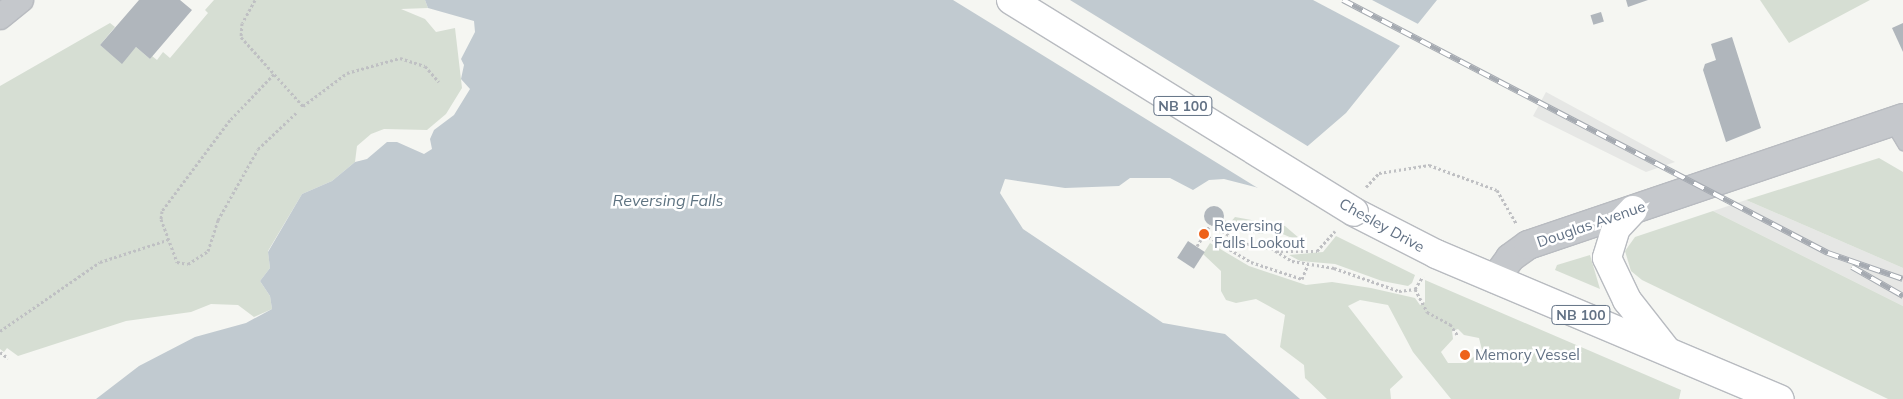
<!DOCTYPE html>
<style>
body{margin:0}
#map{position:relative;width:1903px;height:399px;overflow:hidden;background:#f5f6f2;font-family:Mulish,sans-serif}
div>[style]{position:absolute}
.built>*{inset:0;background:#e6e7e5}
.green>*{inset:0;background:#d6ded3}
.water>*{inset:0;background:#c1cad0}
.pier>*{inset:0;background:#f5f6f2}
.building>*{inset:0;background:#b0b6bc;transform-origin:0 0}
.round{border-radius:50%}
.path>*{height:3px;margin-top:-1.5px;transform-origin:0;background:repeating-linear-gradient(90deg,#bfc0c3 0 2.5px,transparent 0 5px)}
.roads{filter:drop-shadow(1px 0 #b8bbc0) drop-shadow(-1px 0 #b8bbc0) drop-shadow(0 1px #b8bbc0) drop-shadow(0 -1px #b8bbc0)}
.service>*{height:11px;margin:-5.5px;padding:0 5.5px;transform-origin:5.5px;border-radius:5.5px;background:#c5c8cc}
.minor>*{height:24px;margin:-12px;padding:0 12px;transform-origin:12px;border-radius:12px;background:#c5c8cc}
.tertiary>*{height:28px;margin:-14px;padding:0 14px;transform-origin:14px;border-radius:14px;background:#c5c8cc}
.primary>*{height:28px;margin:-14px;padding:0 14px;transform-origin:14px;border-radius:14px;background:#fff}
.rail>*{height:5.5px;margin-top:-2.75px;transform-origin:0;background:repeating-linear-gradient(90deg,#fff 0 11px,#a5aab1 0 22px);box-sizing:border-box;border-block:1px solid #a5aab1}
.bridges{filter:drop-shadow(1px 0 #b8bbc0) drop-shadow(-1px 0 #b8bbc0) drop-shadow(0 1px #b8bbc0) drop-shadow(0 -1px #b8bbc0)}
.primary-bridge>*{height:28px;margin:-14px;padding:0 14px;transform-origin:14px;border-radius:14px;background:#fff}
.dots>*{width:14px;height:14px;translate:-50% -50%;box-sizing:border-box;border:2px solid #fff;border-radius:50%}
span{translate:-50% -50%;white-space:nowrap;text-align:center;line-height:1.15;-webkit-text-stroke:5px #fff;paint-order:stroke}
.shield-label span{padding:1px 4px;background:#fff;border:1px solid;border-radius:4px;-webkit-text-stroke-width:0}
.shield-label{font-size:14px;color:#637285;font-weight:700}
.street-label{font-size:15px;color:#637285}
.poi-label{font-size:15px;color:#637285}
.left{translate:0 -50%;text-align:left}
.water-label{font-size:16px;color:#5f7482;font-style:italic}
</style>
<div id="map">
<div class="built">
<div style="clip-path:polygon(1546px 92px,1675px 162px,1646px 172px,1533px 116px)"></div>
<div style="clip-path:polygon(1746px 200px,1903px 268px,1903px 306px,1713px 211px)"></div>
</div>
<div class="green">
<div style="clip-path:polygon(214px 0,425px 0,428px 8px,401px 9px,425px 19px,436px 32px,455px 28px,462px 88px,446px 114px,427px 130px,384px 129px,371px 134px,357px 146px,355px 162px,332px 181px,302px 194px,268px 251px,270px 268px,260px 281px,270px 296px,272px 309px,254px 317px,238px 305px,211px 304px,191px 312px,126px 321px,18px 356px,7px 348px,4px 352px,0 349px,0 86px,110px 23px,115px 27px,100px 45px,122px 63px,136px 47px,150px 59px,152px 56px,157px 60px,163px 52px,170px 58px,208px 13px,205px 10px)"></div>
<div style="clip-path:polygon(1760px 0,1870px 0,1789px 43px)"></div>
<div style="clip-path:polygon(1879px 158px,1903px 172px,1903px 268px,1746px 200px)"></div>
<div style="clip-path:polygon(1713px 211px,1903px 306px,1903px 399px,1888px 399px,1642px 280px,1631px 271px,1625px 251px,1635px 237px)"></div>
<div style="clip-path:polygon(1235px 217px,1285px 226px,1306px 244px,1271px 229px,1263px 234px,1233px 230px,1229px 224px)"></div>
<div style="clip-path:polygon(1336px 236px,1415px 275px,1412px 283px,1408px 286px,1382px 281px,1335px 264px,1300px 261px,1289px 255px,1323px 252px)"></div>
<div style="clip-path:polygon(evenodd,1210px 243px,1249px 266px,1306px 285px,1332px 282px,1371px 288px,1415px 298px,1420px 305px,1425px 302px,1425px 280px,1681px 390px,1679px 399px,1451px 399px,1413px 352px,1388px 305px,1360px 300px,1348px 306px,1403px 377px,1390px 389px,1391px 399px,1327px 399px,1305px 378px,1304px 365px,1280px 347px,1285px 315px,1256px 299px,1236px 303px,1226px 300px,1221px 291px,1221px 271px,1203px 254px,1210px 243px,1458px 329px,1464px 335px,1479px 338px,1482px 350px,1466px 363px,1448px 363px,1441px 352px,1453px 339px,1452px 331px,1458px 329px)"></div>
<div style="clip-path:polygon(1590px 255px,1600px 289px,1555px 270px,1557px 265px)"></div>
</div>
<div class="water">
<div style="clip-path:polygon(425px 0,1437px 0,1346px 113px,1259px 188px,1224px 179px,1209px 180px,1193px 190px,1170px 178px,1130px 178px,1119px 186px,1065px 188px,1005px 179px,1000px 193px,1023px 229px,1163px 323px,1225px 334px,1300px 399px,96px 399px,139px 366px,195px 337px,246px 323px,272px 309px,270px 296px,260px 281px,270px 268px,268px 252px,302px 194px,332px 181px,355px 162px,367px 159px,387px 142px,397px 142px,424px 154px,432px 149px,430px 139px,434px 130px,454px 115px,470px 89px,461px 79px,464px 65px,461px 59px,475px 32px,474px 21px,428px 8px)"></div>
</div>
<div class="pier">
<div style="clip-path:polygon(953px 0,1070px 0,1309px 147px,1261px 190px)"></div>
<div style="clip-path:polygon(1313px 0,1372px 0,1420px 25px,1402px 47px)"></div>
</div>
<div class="building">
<div style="clip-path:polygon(139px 0,180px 0,192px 10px,150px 59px,136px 47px,122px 64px,100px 45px)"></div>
<div style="clip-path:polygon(1626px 0,1648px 0,1628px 7px)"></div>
<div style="left:1601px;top:12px;width:10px;height:11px;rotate:73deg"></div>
<div style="clip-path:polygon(1903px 23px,1903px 52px,1892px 28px)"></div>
<div style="clip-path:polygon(1732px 37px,1761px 128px,1726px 142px,1703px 70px,1705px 64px,1716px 60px,1711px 44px)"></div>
<div class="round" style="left:1204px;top:206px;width:20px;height:20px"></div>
<div style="left:1188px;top:241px;width:20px;height:20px;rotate:33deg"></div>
</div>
<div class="path">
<div style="left:255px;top:0;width:26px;rotate:119deg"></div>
<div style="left:242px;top:23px;width:14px;rotate:94deg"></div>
<div style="left:241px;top:37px;width:93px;rotate:48.1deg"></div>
<div style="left:303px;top:106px;width:55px;rotate:-36.9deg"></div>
<div style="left:347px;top:73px;width:55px;rotate:-15.8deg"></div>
<div style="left:400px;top:58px;width:26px;rotate:18deg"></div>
<div style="left:425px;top:66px;width:21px;rotate:49deg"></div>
<div style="left:274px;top:74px;width:64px;rotate:133.7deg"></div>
<div style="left:230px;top:120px;width:114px;rotate:126.8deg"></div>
<div style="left:162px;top:211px;width:8px;rotate:97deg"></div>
<div style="left:161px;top:219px;width:46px;rotate:69.6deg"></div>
<div style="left:177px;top:262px;width:11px;rotate:10deg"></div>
<div style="left:188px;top:264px;width:24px;rotate:-33deg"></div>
<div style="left:208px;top:251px;width:33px;rotate:-72deg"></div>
<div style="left:218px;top:220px;width:81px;rotate:-60.6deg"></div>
<div style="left:258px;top:149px;width:54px;rotate:-43.5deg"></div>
<div style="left:1366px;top:187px;width:19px;rotate:-47deg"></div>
<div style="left:1379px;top:173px;width:51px;rotate:-9.1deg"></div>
<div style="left:1429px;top:165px;width:72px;rotate:20.2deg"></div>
<div style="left:1497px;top:190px;width:38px;rotate:60deg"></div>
<div style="left:1224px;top:221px;width:4px;rotate:34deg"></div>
<div style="left:1227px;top:223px;width:9px;rotate:122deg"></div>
<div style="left:1222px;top:231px;width:23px;rotate:31deg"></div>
<div style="left:1242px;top:243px;width:29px;rotate:10deg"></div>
<div style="left:1271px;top:248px;width:25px;rotate:32deg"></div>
<div style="left:1292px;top:261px;width:43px;rotate:9.5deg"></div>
<div style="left:1334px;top:268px;width:69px;rotate:19.5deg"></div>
<div style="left:1399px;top:291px;width:16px;rotate:-7deg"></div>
<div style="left:1415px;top:289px;width:15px;rotate:-58deg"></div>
<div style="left:1204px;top:234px;width:55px;rotate:30.8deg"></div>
<div style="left:1251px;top:262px;width:54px;rotate:18.4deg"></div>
<div style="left:1302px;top:279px;width:16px;rotate:-68deg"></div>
<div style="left:1197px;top:246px;width:26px;rotate:-58deg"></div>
<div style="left:1276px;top:251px;width:41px"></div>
<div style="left:1317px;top:251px;width:27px;rotate:-48deg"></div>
<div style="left:1415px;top:289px;width:26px;rotate:62deg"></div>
<div style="left:1427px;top:312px;width:26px;rotate:28deg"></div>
<div style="left:1450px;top:324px;width:14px;rotate:56deg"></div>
<div style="left:0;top:331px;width:121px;rotate:-34.6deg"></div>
<div style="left:100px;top:262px;width:71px;rotate:-18.2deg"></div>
<div style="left:0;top:352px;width:10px;rotate:37deg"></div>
</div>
<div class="roads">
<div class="service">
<div style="left:1890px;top:122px;width:26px;rotate:59deg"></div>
</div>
<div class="minor">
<div style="left:0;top:17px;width:27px;rotate:-39deg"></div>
</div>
<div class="tertiary">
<div style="left:1495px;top:279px;width:26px;rotate:-54deg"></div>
<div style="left:1510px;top:258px;width:22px;rotate:-36deg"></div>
<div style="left:1528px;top:245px;width:396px;rotate:-18.7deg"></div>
</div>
<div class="primary">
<div style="left:1633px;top:210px;width:25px;rotate:133deg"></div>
<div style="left:1616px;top:228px;width:31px;rotate:107deg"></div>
<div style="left:1607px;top:258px;width:47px;rotate:64.5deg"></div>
<div style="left:1627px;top:300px;width:63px;rotate:52deg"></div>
<div style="left:1354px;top:212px;width:92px;rotate:27.1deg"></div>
<div style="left:1436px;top:254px;width:373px;rotate:22.9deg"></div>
</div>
</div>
<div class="rail">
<div style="left:1343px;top:0;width:547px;rotate:27.55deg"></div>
<div style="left:1828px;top:253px;width:79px;rotate:19.1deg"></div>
<div style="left:1852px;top:267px;width:59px;rotate:29.6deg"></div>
</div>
<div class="bridges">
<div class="primary-bridge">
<div style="left:1011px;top:0;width:403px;rotate:31.7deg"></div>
</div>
</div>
<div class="dots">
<div style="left:1204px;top:234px;background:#ee621a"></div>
<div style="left:1465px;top:355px;background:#ee621a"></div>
</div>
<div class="shield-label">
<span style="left:1183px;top:106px">NB 100</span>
<span style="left:1581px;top:315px">NB 100</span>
</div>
<div class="street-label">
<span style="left:1591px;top:224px;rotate:-19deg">Douglas Avenue</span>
<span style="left:1382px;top:225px;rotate:29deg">Chesley Drive</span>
</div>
<div class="poi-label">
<span class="left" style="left:1214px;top:234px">Reversing<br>Falls Lookout</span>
<span class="left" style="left:1475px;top:355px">Memory Vessel</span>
</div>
<div class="water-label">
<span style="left:668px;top:200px">Reversing Falls</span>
</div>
</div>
